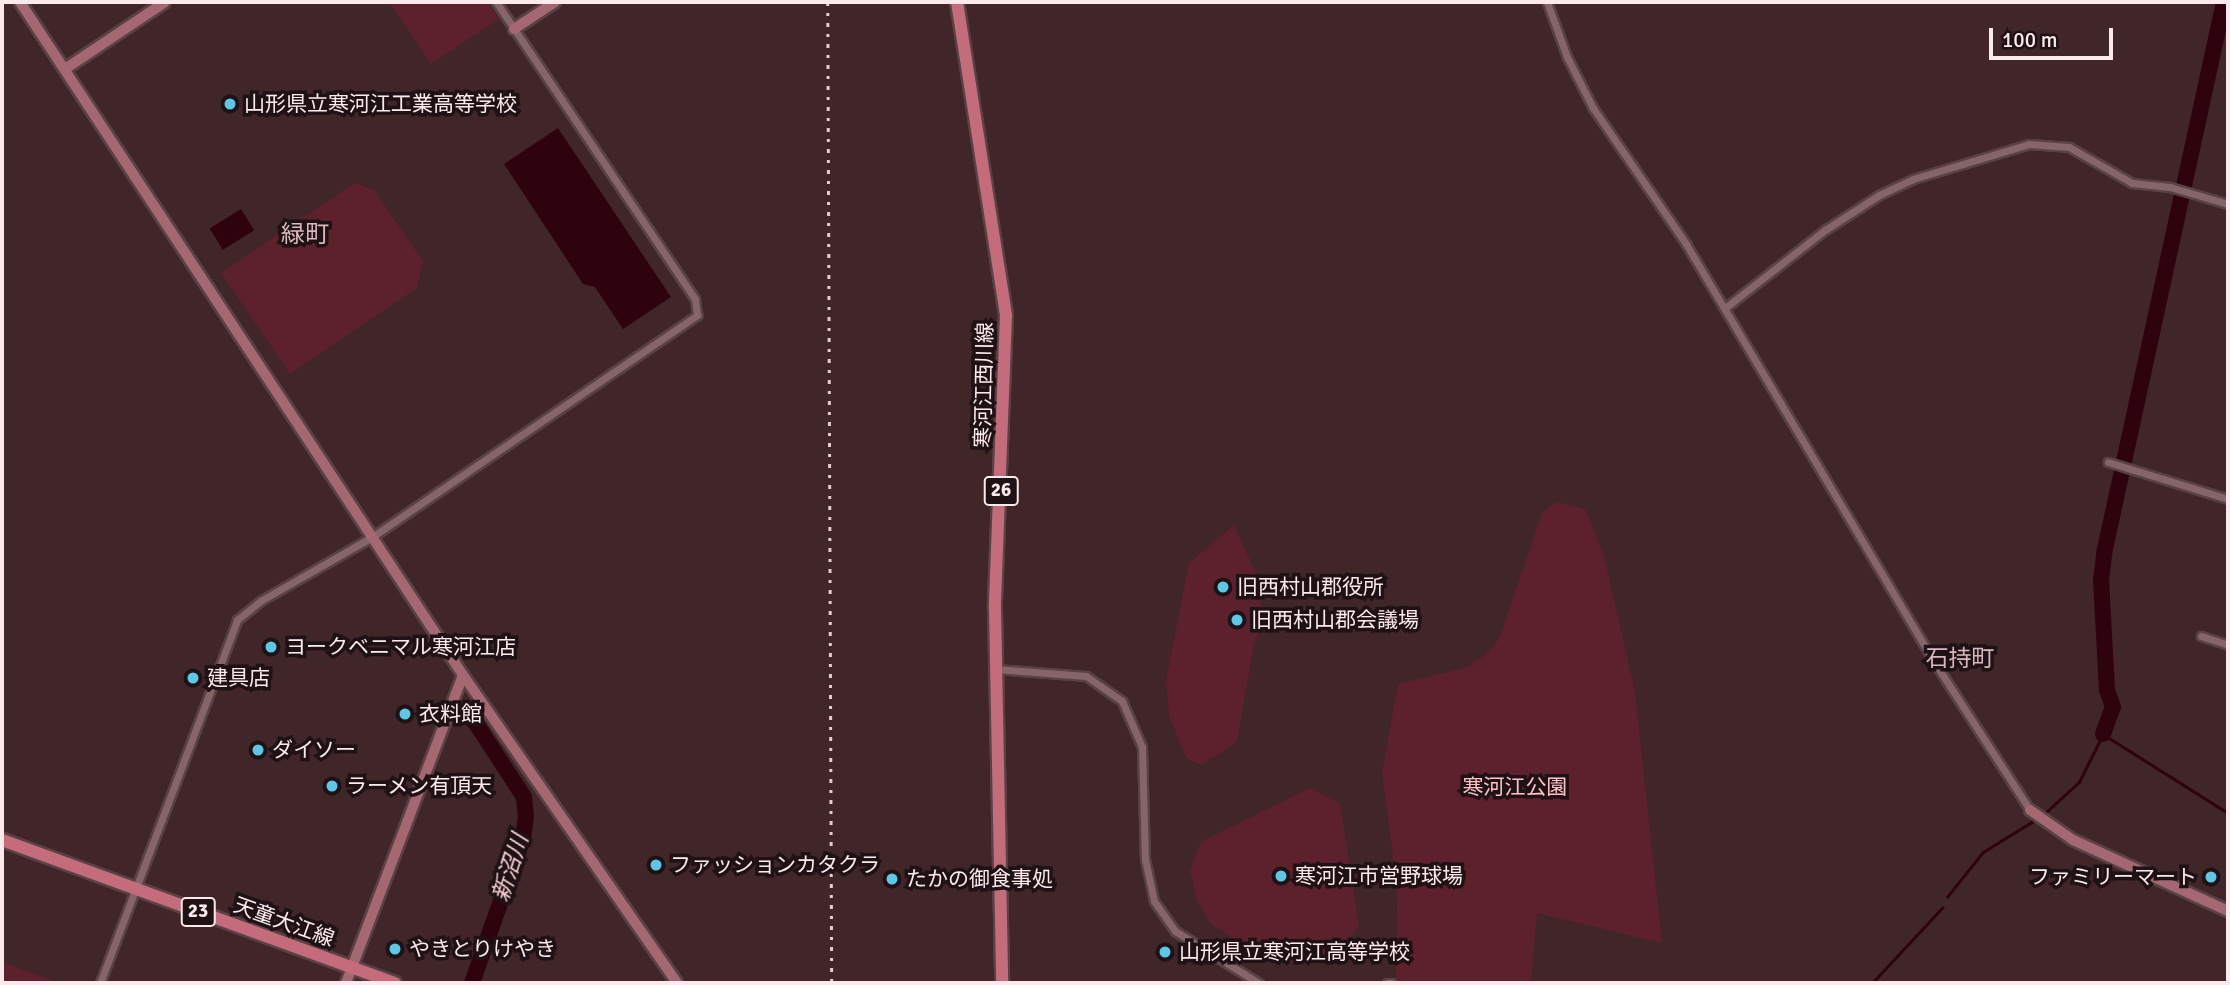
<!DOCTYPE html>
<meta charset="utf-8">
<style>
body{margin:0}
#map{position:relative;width:2230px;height:985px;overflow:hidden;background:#402529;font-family:Signika,"Noto Sans JP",sans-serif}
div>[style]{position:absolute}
.green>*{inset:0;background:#5c212d}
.water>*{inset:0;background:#2f030e;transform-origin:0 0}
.stream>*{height:2.5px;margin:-1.25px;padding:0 1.25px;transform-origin:1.25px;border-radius:1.25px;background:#2f030e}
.river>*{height:16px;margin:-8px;padding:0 8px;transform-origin:8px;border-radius:8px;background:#2f030e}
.roads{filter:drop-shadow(2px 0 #594245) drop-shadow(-2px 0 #594245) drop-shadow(0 2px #594245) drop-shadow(0 -2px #594245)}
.street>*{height:7px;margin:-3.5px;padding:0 3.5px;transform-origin:3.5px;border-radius:3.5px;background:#856569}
.secondary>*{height:10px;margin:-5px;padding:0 5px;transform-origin:5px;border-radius:5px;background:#a56872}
.primary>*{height:12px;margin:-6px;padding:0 6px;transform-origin:6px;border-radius:6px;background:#c56c7c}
.rail>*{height:2.5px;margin-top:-1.25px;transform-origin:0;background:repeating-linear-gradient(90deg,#e2ced0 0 3.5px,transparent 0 10.5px)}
.dots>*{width:19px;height:19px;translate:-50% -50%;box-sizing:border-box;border:4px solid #1e1214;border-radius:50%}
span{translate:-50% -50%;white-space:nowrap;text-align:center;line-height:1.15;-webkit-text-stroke:7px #1e1214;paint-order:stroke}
.shield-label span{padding:2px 5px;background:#1e1214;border:2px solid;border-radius:5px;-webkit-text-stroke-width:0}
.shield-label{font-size:19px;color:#fce9eb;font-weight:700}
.poi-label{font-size:21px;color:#fce9eb}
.left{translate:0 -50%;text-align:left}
.right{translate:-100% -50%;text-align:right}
.street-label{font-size:21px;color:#fce9eb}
.park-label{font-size:21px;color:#ffc1c8}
.neighbourhood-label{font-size:23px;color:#dab7bb}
.water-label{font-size:23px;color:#fbd1d6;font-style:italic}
.quarter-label{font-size:24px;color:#dab7bb}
.frame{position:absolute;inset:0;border:4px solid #fce9eb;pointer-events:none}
.scale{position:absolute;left:1989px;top:28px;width:124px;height:32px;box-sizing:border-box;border:4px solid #fce9eb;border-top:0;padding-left:9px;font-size:21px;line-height:24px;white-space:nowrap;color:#fce9eb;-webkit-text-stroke:5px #1e1214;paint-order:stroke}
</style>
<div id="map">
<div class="green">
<div style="clip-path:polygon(389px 2px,487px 2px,499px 19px,431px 64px)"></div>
<div style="clip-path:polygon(355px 183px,374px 190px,423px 261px,417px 288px,290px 374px,221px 273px)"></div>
<div style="clip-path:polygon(1556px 502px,1585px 509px,1604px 556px,1635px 691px,1662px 943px,1537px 913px,1531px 983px,1396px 983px,1397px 887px,1382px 772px,1398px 684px,1465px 668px,1485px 655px,1499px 639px,1542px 513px)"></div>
<div style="clip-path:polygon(1234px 525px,1257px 576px,1263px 620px,1254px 644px,1237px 742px,1201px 765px,1186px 758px,1169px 715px,1166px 680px,1189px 563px)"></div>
<div style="clip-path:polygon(1310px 788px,1340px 803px,1359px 925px,1344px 948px,1323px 961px,1301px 964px,1253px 952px,1211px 924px,1197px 901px,1190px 870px,1201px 842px)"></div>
<div style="clip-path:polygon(2px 962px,59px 983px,2px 983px)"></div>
</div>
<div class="water">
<div style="clip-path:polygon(558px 128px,671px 297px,623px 329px,595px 287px,583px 284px,504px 164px)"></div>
<div style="left:241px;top:209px;width:25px;height:37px;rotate:58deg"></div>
</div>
<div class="stream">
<div style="left:2043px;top:815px;width:49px;rotate:-42.5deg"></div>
<div style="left:2079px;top:782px;width:54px;rotate:-63.4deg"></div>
<div style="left:2103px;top:734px;width:148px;rotate:32.3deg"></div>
<div style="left:1947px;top:897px;width:58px;rotate:-51.3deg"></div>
<div style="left:1983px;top:852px;width:65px;rotate:-31.7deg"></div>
<div style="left:1872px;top:983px;width:103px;rotate:-47deg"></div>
</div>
<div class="river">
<div style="left:2103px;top:734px;width:29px;rotate:-70deg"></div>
<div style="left:2113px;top:707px;width:18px;rotate:-109deg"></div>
<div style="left:2107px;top:690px;width:110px;rotate:-93.1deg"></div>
<div style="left:2101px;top:580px;width:31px;rotate:-83deg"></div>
<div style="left:2105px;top:549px;width:560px;rotate:-77.73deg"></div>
<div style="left:472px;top:983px;width:154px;rotate:-70.6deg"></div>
<div style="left:523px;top:838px;width:21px;rotate:-82deg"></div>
<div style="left:526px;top:817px;width:20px;rotate:-96deg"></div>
<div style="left:524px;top:797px;width:90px;rotate:-123.2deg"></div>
</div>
<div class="roads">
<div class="street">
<div style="left:1547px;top:2px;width:59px;rotate:70deg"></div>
<div style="left:1567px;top:57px;width:57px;rotate:63deg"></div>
<div style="left:1593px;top:108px;width:165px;rotate:55.6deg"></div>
<div style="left:1686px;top:244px;width:480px;rotate:59.3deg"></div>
<div style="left:1931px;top:657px;width:182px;rotate:57.1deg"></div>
<div style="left:1725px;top:308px;width:127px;rotate:-38deg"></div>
<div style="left:1825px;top:230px;width:64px;rotate:-32.9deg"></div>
<div style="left:1879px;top:195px;width:38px;rotate:-25deg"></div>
<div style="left:1913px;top:179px;width:121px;rotate:-16.8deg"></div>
<div style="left:2029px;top:144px;width:40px;rotate:4.3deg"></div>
<div style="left:2069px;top:147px;width:73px;rotate:29.7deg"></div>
<div style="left:2132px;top:183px;width:38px;rotate:6deg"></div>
<div style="left:2170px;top:187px;width:60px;rotate:16.3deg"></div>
<div style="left:2108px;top:462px;width:126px;rotate:17.1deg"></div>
<div style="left:2201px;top:636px;width:28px;rotate:18deg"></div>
<div style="left:996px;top:669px;width:90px;rotate:4.4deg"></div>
<div style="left:1086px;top:676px;width:44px;rotate:34.8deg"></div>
<div style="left:1122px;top:701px;width:50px;rotate:66.5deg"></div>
<div style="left:1142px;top:747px;width:112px;rotate:88.5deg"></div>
<div style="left:1145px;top:859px;width:43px;rotate:77.9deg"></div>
<div style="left:1154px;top:901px;width:37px;rotate:55deg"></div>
<div style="left:1175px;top:931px;width:99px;rotate:31.8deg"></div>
<div style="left:100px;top:983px;width:388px;rotate:-69.3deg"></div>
<div style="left:237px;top:620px;width:32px;rotate:-39deg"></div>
<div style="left:262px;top:600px;width:127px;rotate:-29.8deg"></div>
<div style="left:372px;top:537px;width:394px;rotate:-34.3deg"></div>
<div style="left:697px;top:315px;width:16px;rotate:-97deg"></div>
<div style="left:695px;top:299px;width:358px;rotate:-123.8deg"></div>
<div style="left:1387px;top:983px;width:4px"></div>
</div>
<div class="secondary">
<div style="left:20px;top:2px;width:806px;rotate:56.65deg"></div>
<div style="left:463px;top:675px;width:375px;rotate:55.2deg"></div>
<div style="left:514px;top:29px;width:49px;rotate:-33.4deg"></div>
<div style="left:65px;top:69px;width:120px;rotate:-33.8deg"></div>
<div style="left:2030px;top:810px;width:52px;rotate:34.9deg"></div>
<div style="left:2073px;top:840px;width:170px;rotate:24.6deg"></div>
<div style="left:346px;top:983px;width:329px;rotate:-69.2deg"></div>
</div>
<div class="primary">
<div style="left:957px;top:2px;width:317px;rotate:81.1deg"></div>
<div style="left:1006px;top:315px;width:293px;rotate:92.2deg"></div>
<div style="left:995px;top:608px;width:375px;rotate:88.9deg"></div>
<div style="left:2px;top:840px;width:418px;rotate:20deg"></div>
</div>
</div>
<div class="rail">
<div style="left:828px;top:2px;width:981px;rotate:89.77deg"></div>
</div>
<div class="dots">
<div style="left:230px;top:104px;background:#5cc7e7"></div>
<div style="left:1223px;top:587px;background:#5cc7e7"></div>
<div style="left:1237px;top:620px;background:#5cc7e7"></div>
<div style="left:271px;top:647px;background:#5cc7e7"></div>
<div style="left:193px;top:678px;background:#5cc7e7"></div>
<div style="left:405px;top:714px;background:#5cc7e7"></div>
<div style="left:258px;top:750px;background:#5cc7e7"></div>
<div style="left:332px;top:786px;background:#5cc7e7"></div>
<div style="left:656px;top:865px;background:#5cc7e7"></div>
<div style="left:1281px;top:876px;background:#5cc7e7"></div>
<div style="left:2211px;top:877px;background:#5cc7e7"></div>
<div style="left:892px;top:879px;background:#5cc7e7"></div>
<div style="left:395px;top:949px;background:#5cc7e7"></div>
<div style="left:1165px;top:952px;background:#5cc7e7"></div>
</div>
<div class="shield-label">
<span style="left:1001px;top:491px">26</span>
<span style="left:198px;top:912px">23</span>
</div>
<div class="poi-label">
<span class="left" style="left:244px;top:104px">山形県立寒河江工業高等学校</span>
<span class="left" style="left:1237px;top:587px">旧西村山郡役所</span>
<span class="left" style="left:1251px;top:620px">旧西村山郡会議場</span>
<span class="left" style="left:285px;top:647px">ヨークベニマル寒河江店</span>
<span class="left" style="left:207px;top:678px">建具店</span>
<span class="left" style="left:419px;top:714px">衣料館</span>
<span class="left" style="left:272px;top:750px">ダイソー</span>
<span class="left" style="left:346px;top:786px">ラーメン有頂天</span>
<span class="left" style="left:670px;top:865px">ファッションカタクラ</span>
<span class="left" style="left:1295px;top:876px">寒河江市営野球場</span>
<span class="right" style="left:2197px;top:877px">ファミリーマート</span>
<span class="left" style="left:906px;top:879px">たかの御食事処</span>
<span class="left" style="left:409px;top:949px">やきとりけやき</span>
<span class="left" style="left:1179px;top:952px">山形県立寒河江高等学校</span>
</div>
<div class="street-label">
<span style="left:984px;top:385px;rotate:-89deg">寒河江西川線</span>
<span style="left:284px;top:922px;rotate:20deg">天童大江線</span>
</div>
<div class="park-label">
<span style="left:1515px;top:787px">寒河江公園</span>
</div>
<div class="neighbourhood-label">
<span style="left:1960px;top:659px">石持町</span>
</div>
<div class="water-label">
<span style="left:511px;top:868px;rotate:-72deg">新沼川</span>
</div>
<div class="quarter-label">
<span style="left:305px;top:235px">緑町</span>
</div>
<div class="frame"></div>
<div class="scale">100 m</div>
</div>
